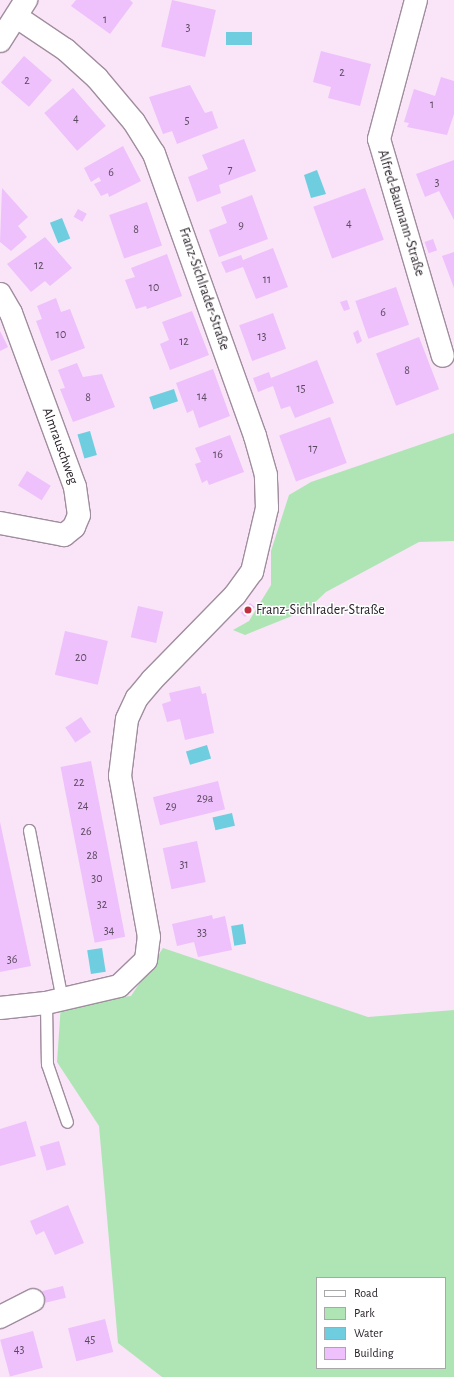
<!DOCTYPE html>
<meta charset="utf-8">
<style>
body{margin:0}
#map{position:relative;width:454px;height:1377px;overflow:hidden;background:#f9e5f7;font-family:"Alegreya Sans",sans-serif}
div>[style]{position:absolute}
.green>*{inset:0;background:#afe5b5}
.water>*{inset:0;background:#6ecedf;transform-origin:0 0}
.building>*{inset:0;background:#eec0fc;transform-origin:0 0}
.roads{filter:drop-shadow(1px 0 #a08d9e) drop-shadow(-1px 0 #a08d9e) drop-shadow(0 1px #a08d9e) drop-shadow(0 -1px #a08d9e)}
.lane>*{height:11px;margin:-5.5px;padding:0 5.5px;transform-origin:5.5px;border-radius:5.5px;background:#fff}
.street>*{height:22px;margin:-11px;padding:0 11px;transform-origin:11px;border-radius:11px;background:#fff}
.dots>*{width:11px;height:11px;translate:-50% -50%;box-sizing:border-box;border:2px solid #fff;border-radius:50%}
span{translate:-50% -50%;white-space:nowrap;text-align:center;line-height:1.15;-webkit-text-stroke:3px #fff;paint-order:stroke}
.number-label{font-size:12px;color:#5a4a5e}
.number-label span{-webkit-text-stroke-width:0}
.street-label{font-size:14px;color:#292229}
.poi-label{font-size:14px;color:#292229}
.left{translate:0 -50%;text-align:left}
.legend{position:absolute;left:316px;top:1277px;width:130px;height:92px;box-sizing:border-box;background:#fff;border:1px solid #a9a7a9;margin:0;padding:5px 7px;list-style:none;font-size:12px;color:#292229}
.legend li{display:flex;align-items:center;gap:8px;height:20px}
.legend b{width:20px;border:1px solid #a9a7a9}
</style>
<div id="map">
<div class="green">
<div style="clip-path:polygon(454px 433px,454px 541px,419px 542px,326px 592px,307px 610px,245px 635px,233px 630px,249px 621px,271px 585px,271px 551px,289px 495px,311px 482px)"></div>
<div style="clip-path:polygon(evenodd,163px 948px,368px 1017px,454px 1010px,454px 1377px,162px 1377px,118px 1343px,99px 1126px,57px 1062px,61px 1004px,131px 996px,163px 948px,317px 1278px,445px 1278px,445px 1368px,317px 1368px,317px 1278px)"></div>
</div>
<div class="water">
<div style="left:252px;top:32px;width:13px;height:26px;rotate:90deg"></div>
<div style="clip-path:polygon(317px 170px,326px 194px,311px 198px,304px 175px)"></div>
<div style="left:62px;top:218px;width:22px;height:13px;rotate:68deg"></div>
<div style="left:174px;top:389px;width:13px;height:26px;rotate:72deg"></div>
<div style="left:90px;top:431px;width:25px;height:13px;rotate:74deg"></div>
<div style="left:207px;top:745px;width:14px;height:22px;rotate:73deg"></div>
<div style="left:232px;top:813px;width:13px;height:20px;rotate:77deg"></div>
<div style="left:243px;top:924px;width:20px;height:12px;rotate:81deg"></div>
<div style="left:102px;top:948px;width:24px;height:15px;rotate:81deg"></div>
</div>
<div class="building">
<div style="clip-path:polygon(76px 0,130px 0,133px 3px,110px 34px,71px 6px)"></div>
<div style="left:172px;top:0;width:45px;height:48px;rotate:13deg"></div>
<div style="clip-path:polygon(321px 51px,371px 64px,360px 106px,328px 98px,331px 87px,313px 82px)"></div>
<div style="left:24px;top:56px;width:37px;height:35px;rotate:41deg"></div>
<div style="clip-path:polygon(441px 77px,454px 81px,454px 114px,447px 135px,407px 127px,409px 123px,404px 122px,414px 89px,435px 96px)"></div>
<div style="clip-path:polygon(190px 85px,205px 113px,212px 111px,218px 128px,177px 144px,172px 131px,163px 134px,149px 97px)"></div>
<div style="left:73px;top:88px;width:50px;height:38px;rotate:49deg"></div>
<div style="clip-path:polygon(244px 139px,256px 171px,219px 185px,221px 193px,197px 202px,188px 177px,208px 169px,202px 155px)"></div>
<div style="clip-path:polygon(123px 146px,141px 181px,109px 197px,108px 193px,101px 196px,94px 184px,101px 181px,99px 177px,91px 182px,84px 168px)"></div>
<div style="clip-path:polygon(454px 160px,454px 220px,439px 191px,425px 197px,416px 174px)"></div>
<div style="clip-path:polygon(2px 188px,28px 217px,18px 226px,27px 237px,11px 251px,0 242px)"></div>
<div style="left:365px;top:188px;width:55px;height:55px;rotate:70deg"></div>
<div style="clip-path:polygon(252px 195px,268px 239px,219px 257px,209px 230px,227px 223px,221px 207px)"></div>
<div style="left:147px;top:202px;width:46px;height:40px;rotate:71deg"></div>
<div style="left:78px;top:209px;width:10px;height:9px;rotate:29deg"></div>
<div style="clip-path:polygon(45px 237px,72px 268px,50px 286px,45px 281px,31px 292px,7px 264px)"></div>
<div style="left:433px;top:239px;width:12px;height:9px;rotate:70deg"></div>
<div style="clip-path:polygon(273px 248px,288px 287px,256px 299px,243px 267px,226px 273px,221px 262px,241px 255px,243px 260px)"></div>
<div style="clip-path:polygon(454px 252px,454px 288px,442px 256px)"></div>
<div style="clip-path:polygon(167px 254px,182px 296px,147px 309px,146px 306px,136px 309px,125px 280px,135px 277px,131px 268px)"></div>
<div style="left:396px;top:287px;width:40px;height:43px;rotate:71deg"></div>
<div style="clip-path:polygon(56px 298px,61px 312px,70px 309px,85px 348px,51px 361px,36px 321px,42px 319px,37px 306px)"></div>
<div style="clip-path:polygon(347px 300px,350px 309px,344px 311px,340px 302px)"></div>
<div style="clip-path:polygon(192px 311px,209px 355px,170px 370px,160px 344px,169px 340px,162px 322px)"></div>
<div style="left:273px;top:313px;width:38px;height:36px;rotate:70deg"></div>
<div style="clip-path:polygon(358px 330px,362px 341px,357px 344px,353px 333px)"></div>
<div style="clip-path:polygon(0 331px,8px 347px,0 351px)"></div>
<div style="left:419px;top:337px;width:56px;height:46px;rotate:69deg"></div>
<div style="clip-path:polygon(317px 360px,334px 403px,295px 418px,290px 406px,281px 409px,273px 386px,258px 392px,253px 378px,269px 372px,271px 378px)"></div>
<div style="clip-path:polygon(77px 363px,83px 377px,102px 374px,115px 407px,73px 422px,60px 389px,65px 388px,58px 370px)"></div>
<div style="clip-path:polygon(213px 369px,230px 416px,199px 428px,193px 410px,187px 413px,176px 383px)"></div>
<div style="left:330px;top:417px;width:49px;height:54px;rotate:70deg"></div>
<div style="clip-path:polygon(230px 435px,244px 472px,209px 485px,207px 480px,202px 483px,195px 464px,201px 462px,195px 448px)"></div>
<div style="left:27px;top:471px;width:28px;height:17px;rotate:32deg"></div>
<div style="clip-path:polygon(250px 603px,255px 607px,245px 617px,241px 613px)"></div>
<div style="left:138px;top:606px;width:26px;height:32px;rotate:13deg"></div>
<div style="left:65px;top:631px;width:44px;height:45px;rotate:13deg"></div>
<div style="clip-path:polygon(200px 686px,202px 694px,206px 693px,214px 733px,185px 740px,180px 719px,167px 722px,162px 704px,171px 701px,169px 693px)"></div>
<div style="left:81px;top:717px;width:18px;height:19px;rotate:56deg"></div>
<div style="left:91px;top:761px;width:179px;height:31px;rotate:79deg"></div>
<div style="left:218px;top:781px;width:29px;height:67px;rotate:76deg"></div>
<div style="clip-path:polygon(0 822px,31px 966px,0 972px)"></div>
<div style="left:197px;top:841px;width:42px;height:35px;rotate:78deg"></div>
<div style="clip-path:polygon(212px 915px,213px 919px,225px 916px,232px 950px,198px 957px,194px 942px,177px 946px,172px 924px)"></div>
<div style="clip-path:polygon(26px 1121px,36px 1156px,0 1166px,0 1129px)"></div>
<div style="left:59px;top:1141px;width:25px;height:20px;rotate:74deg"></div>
<div style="clip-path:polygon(68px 1205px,84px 1243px,55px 1255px,44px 1231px,36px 1235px,30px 1221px)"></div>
<div style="left:63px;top:1286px;width:12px;height:21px;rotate:76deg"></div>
<div style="left:105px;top:1319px;width:34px;height:38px;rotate:76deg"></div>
<div style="left:33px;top:1331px;width:38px;height:34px;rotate:75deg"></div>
</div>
<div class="roads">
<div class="lane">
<div style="left:29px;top:830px;width:173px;rotate:79deg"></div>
<div style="left:46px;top:1003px;width:61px;rotate:89.1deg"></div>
<div style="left:47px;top:1064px;width:61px;rotate:71deg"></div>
</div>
<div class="street">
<div style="left:416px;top:0;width:144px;rotate:104.9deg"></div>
<div style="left:379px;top:139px;width:226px;rotate:73.6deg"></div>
<div style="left:0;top:41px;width:49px;rotate:-57.6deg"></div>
<div style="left:0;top:294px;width:22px;rotate:60deg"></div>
<div style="left:11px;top:313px;width:185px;rotate:69.8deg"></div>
<div style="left:75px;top:487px;width:28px;rotate:82deg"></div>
<div style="left:79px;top:515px;width:13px;rotate:113deg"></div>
<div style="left:74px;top:527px;width:13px;rotate:141deg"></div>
<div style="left:64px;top:535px;width:65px;rotate:-169.4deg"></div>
<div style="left:0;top:1008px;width:46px;rotate:-6.2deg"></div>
<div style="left:46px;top:1003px;width:75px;rotate:-13.1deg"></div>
<div style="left:119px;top:986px;width:37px;rotate:-44deg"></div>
<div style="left:146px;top:960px;width:23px;rotate:-83deg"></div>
<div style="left:149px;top:937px;width:164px;rotate:-100.2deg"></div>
<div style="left:120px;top:776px;width:57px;rotate:-83deg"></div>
<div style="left:127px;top:719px;width:23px;rotate:-65deg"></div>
<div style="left:137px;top:698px;width:23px;rotate:-50deg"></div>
<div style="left:152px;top:680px;width:119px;rotate:-45.7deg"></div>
<div style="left:235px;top:595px;width:29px;rotate:-54deg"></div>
<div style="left:252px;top:572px;width:66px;rotate:-76.8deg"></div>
<div style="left:267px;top:508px;width:33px;rotate:-92deg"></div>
<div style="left:266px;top:475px;width:41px;rotate:-105.8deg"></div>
<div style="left:255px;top:436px;width:300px;rotate:-109.7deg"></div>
<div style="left:154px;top:154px;width:38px;rotate:-122deg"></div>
<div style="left:134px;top:122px;width:57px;rotate:-130.1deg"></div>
<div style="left:97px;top:78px;width:42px;rotate:-137.9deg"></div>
<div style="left:66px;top:50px;width:59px;rotate:-146deg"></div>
<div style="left:0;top:1317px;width:37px;rotate:-27deg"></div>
</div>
</div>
<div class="dots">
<div style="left:248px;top:610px;background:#c13042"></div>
</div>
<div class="number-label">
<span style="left:105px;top:20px">1</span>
<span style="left:188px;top:28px">3</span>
<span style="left:342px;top:73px">2</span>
<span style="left:27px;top:81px">2</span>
<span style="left:432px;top:105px">1</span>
<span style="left:76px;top:119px">4</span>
<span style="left:187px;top:121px">5</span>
<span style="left:230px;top:170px">7</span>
<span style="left:111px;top:173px">6</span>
<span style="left:437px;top:183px">3</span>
<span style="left:349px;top:224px">4</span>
<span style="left:241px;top:226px">9</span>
<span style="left:136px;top:230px">8</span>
<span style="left:39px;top:266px">12</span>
<span style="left:267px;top:280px">11</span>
<span style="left:154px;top:288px">10</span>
<span style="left:383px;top:313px">6</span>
<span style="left:61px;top:335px">10</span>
<span style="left:262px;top:337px">13</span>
<span style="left:184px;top:342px">12</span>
<span style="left:407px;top:371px">8</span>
<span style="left:301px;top:389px">15</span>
<span style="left:202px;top:397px">14</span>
<span style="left:88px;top:398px">8</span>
<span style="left:313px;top:449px">17</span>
<span style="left:218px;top:455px">16</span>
<span style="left:81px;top:658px">20</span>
<span style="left:79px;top:783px">22</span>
<span style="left:205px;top:799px">29a</span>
<span style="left:83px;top:806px">24</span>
<span style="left:171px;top:807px">29</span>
<span style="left:86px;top:832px">26</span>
<span style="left:92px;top:856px">28</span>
<span style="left:184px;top:865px">31</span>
<span style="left:97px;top:879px">30</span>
<span style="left:102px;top:905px">32</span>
<span style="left:109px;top:931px">34</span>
<span style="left:202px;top:933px">33</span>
<span style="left:12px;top:960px">36</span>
<span style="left:90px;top:1340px">45</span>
<span style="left:19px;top:1350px">43</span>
</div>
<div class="street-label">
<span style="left:401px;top:213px;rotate:73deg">Alfred-Baumann-Straße</span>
<span style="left:204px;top:289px;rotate:71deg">Franz-Sichlrader-Straße</span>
<span style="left:60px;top:446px;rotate:70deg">Almrauschweg</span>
</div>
<div class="poi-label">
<span class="left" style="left:256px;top:610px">Franz-Sichlrader-Straße</span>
</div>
<ul class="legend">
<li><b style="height:5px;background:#fff"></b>Road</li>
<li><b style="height:11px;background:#afe5b5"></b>Park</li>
<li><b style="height:11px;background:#6ecedf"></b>Water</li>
<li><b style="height:11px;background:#eec0fc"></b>Building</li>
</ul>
</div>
